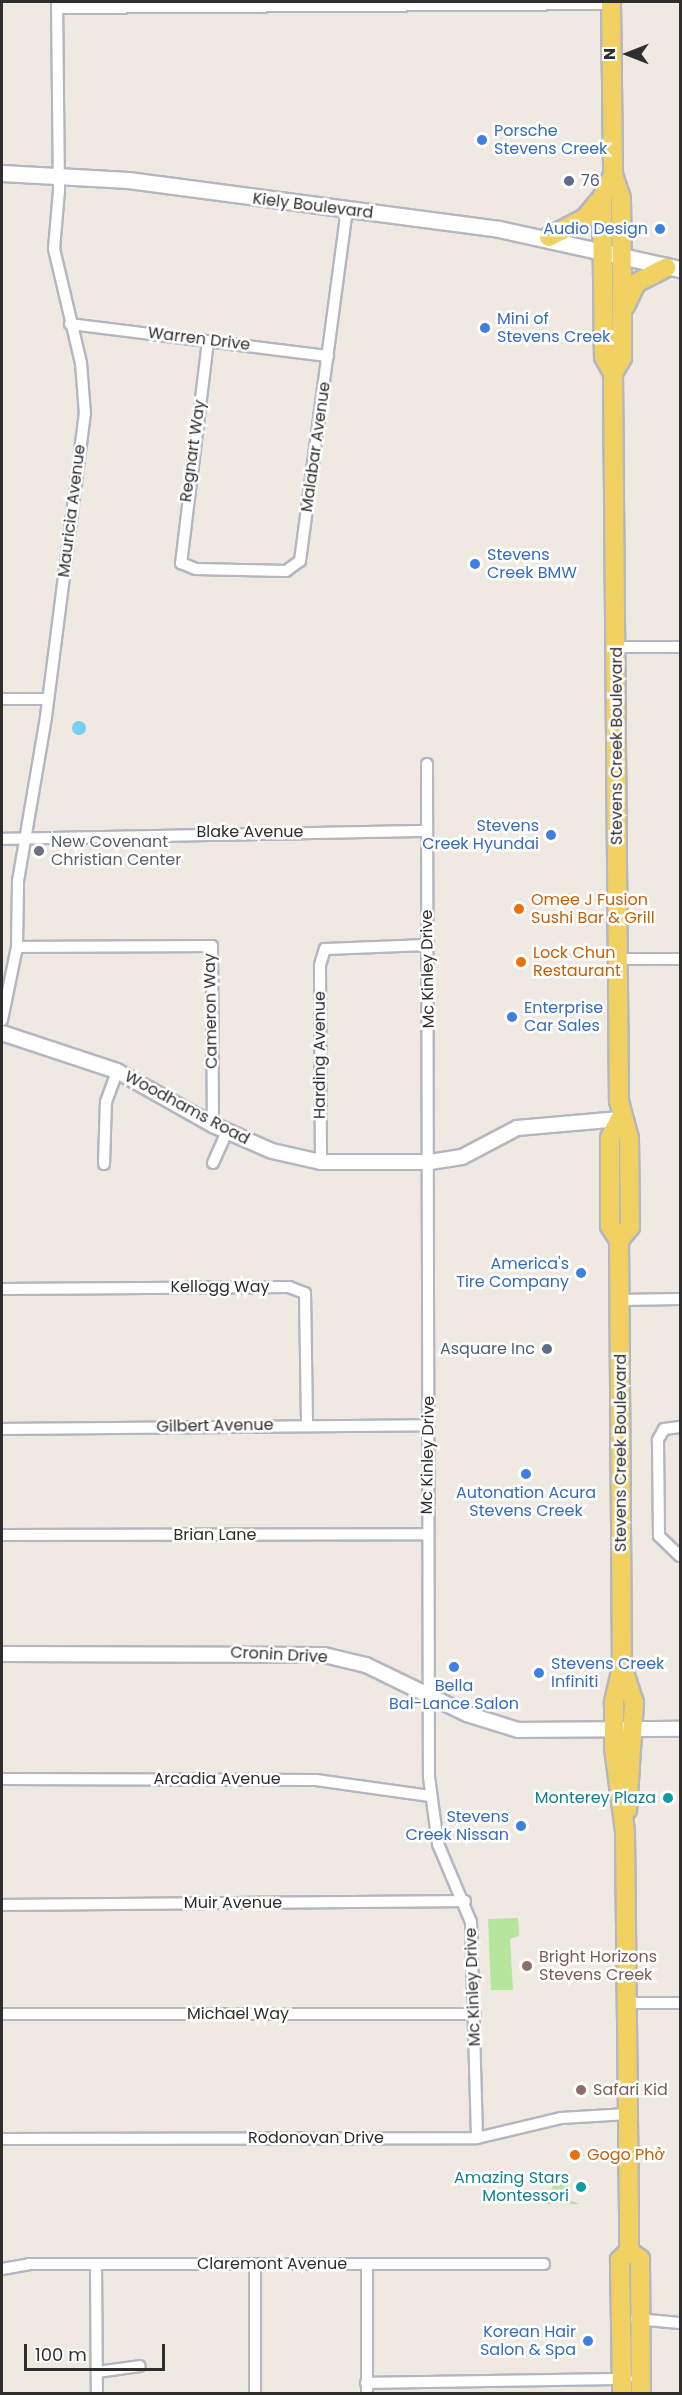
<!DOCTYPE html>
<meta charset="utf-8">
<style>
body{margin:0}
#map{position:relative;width:682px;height:2395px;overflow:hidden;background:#efe9e1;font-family:Poppins,sans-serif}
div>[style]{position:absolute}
.green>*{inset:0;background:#b6e59e}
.water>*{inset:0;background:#75cff0}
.round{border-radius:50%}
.roads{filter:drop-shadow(2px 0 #b4b7c1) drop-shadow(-2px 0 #b4b7c1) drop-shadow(0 2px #b4b7c1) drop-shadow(0 -2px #b4b7c1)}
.minor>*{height:10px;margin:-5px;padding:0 5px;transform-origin:5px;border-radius:5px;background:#fff}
.tertiary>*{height:14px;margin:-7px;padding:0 7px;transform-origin:7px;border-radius:7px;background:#fff}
.secondary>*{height:15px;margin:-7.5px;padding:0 7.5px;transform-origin:7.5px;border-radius:7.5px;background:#fff}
.primary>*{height:18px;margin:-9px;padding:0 9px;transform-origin:9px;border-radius:9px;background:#f2d163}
.dots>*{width:16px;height:16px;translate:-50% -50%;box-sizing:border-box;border:3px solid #fff;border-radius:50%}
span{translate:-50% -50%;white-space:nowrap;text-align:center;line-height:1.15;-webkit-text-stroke:5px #fff;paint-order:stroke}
.shop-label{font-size:16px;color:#366cbe}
.left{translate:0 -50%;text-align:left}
.right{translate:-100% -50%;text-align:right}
.service-label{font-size:16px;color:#4e5e75}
.street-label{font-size:16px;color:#2e2e2e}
.worship-label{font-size:16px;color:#5b616d}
.food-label{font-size:16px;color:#c56008}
.culture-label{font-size:16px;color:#0d838f}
.education-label{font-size:16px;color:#785e54}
.frame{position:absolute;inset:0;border:3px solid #2e2e2e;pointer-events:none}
.north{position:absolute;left:598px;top:24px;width:60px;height:60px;-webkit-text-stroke:4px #fff;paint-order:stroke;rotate:270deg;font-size:16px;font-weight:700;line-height:24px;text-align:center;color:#2e2e2e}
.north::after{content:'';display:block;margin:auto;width:21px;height:27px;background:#2e2e2e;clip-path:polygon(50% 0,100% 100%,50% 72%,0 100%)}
.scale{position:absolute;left:24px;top:2344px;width:141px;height:27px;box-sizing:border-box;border:3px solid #2e2e2e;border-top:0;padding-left:8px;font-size:18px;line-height:21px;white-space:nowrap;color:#2e2e2e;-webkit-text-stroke:4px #fff;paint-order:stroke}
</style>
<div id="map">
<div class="green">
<div style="clip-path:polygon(518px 1918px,519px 1936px,510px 1939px,513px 1990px,491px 1990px,488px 1919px)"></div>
<div style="clip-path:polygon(559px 2172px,570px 2172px,566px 2199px,580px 2204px,545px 2204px)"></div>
</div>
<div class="water">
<div class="round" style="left:72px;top:721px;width:14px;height:14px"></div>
</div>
<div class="roads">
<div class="minor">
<div style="left:57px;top:8px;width:554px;rotate:-0.41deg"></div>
<div style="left:70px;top:324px;width:260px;rotate:7.1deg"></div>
<div style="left:208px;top:341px;width:224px;rotate:96.9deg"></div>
<div style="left:181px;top:563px;width:16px;rotate:22deg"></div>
<div style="left:196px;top:569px;width:90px;rotate:1.3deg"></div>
<div style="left:286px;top:571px;width:17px;rotate:-36deg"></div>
<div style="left:300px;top:561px;width:353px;rotate:-82.4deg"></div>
<div style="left:617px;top:647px;width:63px"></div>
<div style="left:2px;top:699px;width:46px"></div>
<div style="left:427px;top:764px;width:1013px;rotate:89.89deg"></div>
<div style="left:429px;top:1777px;width:68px;rotate:82.3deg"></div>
<div style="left:438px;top:1844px;width:85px;rotate:67.1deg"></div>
<div style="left:471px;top:1922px;width:216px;rotate:88.4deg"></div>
<div style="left:2px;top:839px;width:425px;rotate:-1.1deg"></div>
<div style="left:17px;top:947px;width:195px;rotate:-0.3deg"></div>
<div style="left:212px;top:946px;width:179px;rotate:89.7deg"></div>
<div style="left:619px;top:959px;width:61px"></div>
<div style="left:2px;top:1020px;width:75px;rotate:-78.4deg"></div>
<div style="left:17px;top:947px;width:66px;rotate:-89.1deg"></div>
<div style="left:18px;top:881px;width:166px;rotate:-80.3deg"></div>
<div style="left:46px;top:717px;width:305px;rotate:-82.7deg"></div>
<div style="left:85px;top:414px;width:51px;rotate:-94.5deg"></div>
<div style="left:81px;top:363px;width:117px;rotate:-103.3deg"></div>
<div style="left:54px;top:249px;width:58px;rotate:-85.1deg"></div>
<div style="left:59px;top:191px;width:189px;rotate:-90.6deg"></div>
<div style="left:321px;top:1162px;width:197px;rotate:-90.3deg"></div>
<div style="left:320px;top:965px;width:17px;rotate:-73deg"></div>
<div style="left:325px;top:949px;width:103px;rotate:-2.2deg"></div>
<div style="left:213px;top:1163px;width:34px;rotate:-66deg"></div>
<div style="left:104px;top:1164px;width:62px;rotate:-88.2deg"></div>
<div style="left:106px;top:1102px;width:33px;rotate:-70deg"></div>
<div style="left:2px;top:1289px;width:287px;rotate:-0.4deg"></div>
<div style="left:289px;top:1287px;width:17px;rotate:21deg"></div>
<div style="left:305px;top:1293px;width:132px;rotate:89.1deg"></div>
<div style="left:620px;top:1300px;width:60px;rotate:-1deg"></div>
<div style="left:680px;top:1427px;width:16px;rotate:173deg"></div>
<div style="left:664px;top:1429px;width:13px;rotate:119deg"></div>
<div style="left:658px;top:1440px;width:96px;rotate:89.4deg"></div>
<div style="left:659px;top:1536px;width:29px;rotate:44deg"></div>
<div style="left:2px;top:1429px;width:427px;rotate:-0.5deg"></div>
<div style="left:2px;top:1535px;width:426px;rotate:-0.1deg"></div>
<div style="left:2px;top:1779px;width:314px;rotate:0.2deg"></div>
<div style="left:316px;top:1780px;width:115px;rotate:8deg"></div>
<div style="left:2px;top:1905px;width:463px;rotate:-0.5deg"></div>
<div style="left:627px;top:2003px;width:53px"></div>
<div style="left:2px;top:2014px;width:473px"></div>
<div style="left:2px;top:2139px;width:475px;rotate:-0.1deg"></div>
<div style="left:477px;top:2138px;width:86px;rotate:-13.4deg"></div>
<div style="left:561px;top:2118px;width:67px;rotate:-3.4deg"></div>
<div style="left:96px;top:2264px;width:130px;rotate:89.6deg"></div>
<div style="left:255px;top:2265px;width:129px;rotate:90deg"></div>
<div style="left:2px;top:2269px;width:27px;rotate:-10deg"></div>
<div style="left:29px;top:2264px;width:515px"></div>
<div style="left:636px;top:2319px;width:44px;rotate:5.2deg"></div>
<div style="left:97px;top:2372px;width:43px;rotate:-7.9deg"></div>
<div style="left:366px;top:2383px;width:261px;rotate:-0.9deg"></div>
<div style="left:367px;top:2394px;width:130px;rotate:-90deg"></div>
</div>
<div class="tertiary">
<div style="left:2px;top:1033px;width:121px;rotate:18.3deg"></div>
<div style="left:117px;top:1071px;width:110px;rotate:29.4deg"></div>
<div style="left:213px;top:1125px;width:64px;rotate:23.8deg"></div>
<div style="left:272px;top:1151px;width:50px;rotate:12.7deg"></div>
<div style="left:321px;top:1162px;width:109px"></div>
<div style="left:430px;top:1162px;width:32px;rotate:-9deg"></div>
<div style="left:462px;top:1157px;width:62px;rotate:-27.8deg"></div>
<div style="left:517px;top:1128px;width:103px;rotate:-5deg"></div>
<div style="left:2px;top:1654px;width:322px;rotate:0.2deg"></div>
<div style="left:324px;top:1655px;width:43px;rotate:13.4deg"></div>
<div style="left:366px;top:1665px;width:112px;rotate:25.9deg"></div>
<div style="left:467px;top:1714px;width:53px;rotate:17.4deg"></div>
<div style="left:518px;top:1730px;width:162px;rotate:-0.4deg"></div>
</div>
<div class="secondary">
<div style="left:2px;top:173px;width:126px;rotate:3.2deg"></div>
<div style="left:128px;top:180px;width:374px;rotate:7.5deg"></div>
<div style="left:499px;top:229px;width:185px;rotate:12.5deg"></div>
</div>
<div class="primary">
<div style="left:611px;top:2px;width:173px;rotate:89.3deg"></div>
<div style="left:613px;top:175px;width:24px;rotate:71deg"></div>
<div style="left:621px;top:198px;width:78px;rotate:89.3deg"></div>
<div style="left:622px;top:276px;width:82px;rotate:90deg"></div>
<div style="left:622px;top:358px;width:17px;rotate:121deg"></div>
<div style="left:613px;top:175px;width:25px;rotate:116deg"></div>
<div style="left:602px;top:198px;width:159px;rotate:89.3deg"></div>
<div style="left:604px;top:357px;width:18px;rotate:61deg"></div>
<div style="left:613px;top:373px;width:728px;rotate:89.53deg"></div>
<div style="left:619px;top:1101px;width:38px;rotate:75deg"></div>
<div style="left:629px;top:1138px;width:89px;rotate:89.4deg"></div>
<div style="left:630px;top:1227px;width:17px;rotate:130deg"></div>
<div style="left:549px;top:237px;width:41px;rotate:-27.8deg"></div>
<div style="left:585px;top:218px;width:26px;rotate:-50deg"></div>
<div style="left:625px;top:306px;width:25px;rotate:-64deg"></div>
<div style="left:636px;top:283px;width:34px;rotate:-27deg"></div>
<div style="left:620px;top:1119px;width:21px;rotate:118deg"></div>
<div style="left:610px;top:1138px;width:88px;rotate:90deg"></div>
<div style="left:610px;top:1226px;width:17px;rotate:57deg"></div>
<div style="left:619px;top:1240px;width:427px;rotate:89.6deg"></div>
<div style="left:622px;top:1667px;width:37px;rotate:103deg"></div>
<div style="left:614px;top:1703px;width:45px;rotate:90deg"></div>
<div style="left:614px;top:1748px;width:85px;rotate:82.5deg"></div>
<div style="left:625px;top:1832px;width:382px;rotate:89.4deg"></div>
<div style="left:629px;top:2214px;width:37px;rotate:90deg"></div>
<div style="left:629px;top:2251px;width:13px;rotate:135deg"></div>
<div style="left:620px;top:2260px;width:134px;rotate:89.1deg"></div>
<div style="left:623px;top:1669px;width:36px;rotate:72deg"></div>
<div style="left:634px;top:1703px;width:107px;rotate:93.7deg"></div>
<div style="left:629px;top:2251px;width:14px;rotate:36deg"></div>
<div style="left:640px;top:2259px;width:135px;rotate:89.6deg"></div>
</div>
</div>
<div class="dots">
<div style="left:482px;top:140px;background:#3f7fe0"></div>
<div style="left:569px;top:181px;background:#5c6f8a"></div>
<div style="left:660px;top:229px;background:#3f7fe0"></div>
<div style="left:485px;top:328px;background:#3f7fe0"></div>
<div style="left:475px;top:564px;background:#3f7fe0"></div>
<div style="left:551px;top:835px;background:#3f7fe0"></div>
<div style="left:39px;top:851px;background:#6b7280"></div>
<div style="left:519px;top:909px;background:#e8710a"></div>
<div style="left:521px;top:962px;background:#e8710a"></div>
<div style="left:512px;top:1017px;background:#3f7fe0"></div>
<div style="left:581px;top:1273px;background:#3f7fe0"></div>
<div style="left:547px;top:1349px;background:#5c6f8a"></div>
<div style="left:526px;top:1474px;background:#3f7fe0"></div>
<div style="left:454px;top:1667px;background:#3f7fe0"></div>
<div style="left:539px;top:1673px;background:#3f7fe0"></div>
<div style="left:668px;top:1798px;background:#0f9aa8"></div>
<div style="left:521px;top:1826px;background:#3f7fe0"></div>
<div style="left:527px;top:1966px;background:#8d6e63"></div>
<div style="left:581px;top:2090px;background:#8d6e63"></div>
<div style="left:575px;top:2155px;background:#e8710a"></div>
<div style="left:581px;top:2187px;background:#0f9aa8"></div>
<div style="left:588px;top:2341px;background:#3f7fe0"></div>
</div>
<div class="shop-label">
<span class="left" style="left:494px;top:140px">Porsche<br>Stevens Creek</span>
<span class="right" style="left:648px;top:229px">Audio Design</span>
<span class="left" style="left:497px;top:328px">Mini of<br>Stevens Creek</span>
<span class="left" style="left:487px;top:564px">Stevens<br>Creek BMW</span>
<span class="right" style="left:539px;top:835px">Stevens<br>Creek Hyundai</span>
<span class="left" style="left:524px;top:1017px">Enterprise<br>Car Sales</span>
<span class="right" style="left:569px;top:1273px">America's<br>Tire Company</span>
<span style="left:526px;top:1502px">Autonation Acura<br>Stevens Creek</span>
<span class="left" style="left:551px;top:1673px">Stevens Creek<br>Infiniti</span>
<span style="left:454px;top:1695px">Bella<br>Bal-Lance Salon</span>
<span class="right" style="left:509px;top:1826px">Stevens<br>Creek Nissan</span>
<span class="right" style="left:576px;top:2341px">Korean Hair<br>Salon &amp; Spa</span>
</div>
<div class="service-label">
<span class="left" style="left:581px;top:181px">76</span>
<span class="right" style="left:535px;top:1349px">Asquare Inc</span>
</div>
<div class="street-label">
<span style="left:313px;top:206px;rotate:7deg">Kiely Boulevard</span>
<span style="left:199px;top:339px;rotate:7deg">Warren Drive</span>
<span style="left:316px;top:447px;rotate:-82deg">Malabar Avenue</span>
<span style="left:193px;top:451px;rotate:-82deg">Regnart Way</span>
<span style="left:72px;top:511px;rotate:-83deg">Mauricia Avenue</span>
<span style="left:617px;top:746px;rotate:-90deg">Stevens Creek Boulevard</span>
<span style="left:250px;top:832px">Blake Avenue</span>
<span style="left:428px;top:969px;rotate:-91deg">Mc Kinley Drive</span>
<span style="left:211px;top:1011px;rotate:-91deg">Cameron Way</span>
<span style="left:320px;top:1055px;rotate:-90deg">Harding Avenue</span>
<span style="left:187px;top:1108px;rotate:28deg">Woodhams Road</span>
<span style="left:220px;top:1287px">Kellogg Way</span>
<span style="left:215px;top:1426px;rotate:-1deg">Gilbert Avenue</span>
<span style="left:621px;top:1453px;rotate:-90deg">Stevens Creek Boulevard</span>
<span style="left:428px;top:1455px;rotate:-89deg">Mc Kinley Drive</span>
<span style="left:215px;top:1535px">Brian Lane</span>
<span style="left:279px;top:1655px;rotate:3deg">Cronin Drive</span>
<span style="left:217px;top:1779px">Arcadia Avenue</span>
<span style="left:233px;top:1903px">Muir Avenue</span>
<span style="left:473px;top:1987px;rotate:-92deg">Mc Kinley Drive</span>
<span style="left:238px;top:2014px">Michael Way</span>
<span style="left:316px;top:2138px">Rodonovan Drive</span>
<span style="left:272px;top:2264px">Claremont Avenue</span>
</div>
<div class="worship-label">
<span class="left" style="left:51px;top:851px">New Covenant<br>Christian Center</span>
</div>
<div class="food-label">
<span class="left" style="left:531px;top:909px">Omee J Fusion<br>Sushi Bar &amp; Grill</span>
<span class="left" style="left:533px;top:962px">Lock Chun<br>Restaurant</span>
<span class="left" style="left:587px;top:2155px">Gogo Phở</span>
</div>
<div class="culture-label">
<span class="right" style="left:656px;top:1798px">Monterey Plaza</span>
<span class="right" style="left:569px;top:2187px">Amazing Stars<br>Montessori</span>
</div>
<div class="education-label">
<span class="left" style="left:539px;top:1966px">Bright Horizons<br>Stevens Creek</span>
<span class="left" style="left:593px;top:2090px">Safari Kid</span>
</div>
<div class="frame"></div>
<div class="north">N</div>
<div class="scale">100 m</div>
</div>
